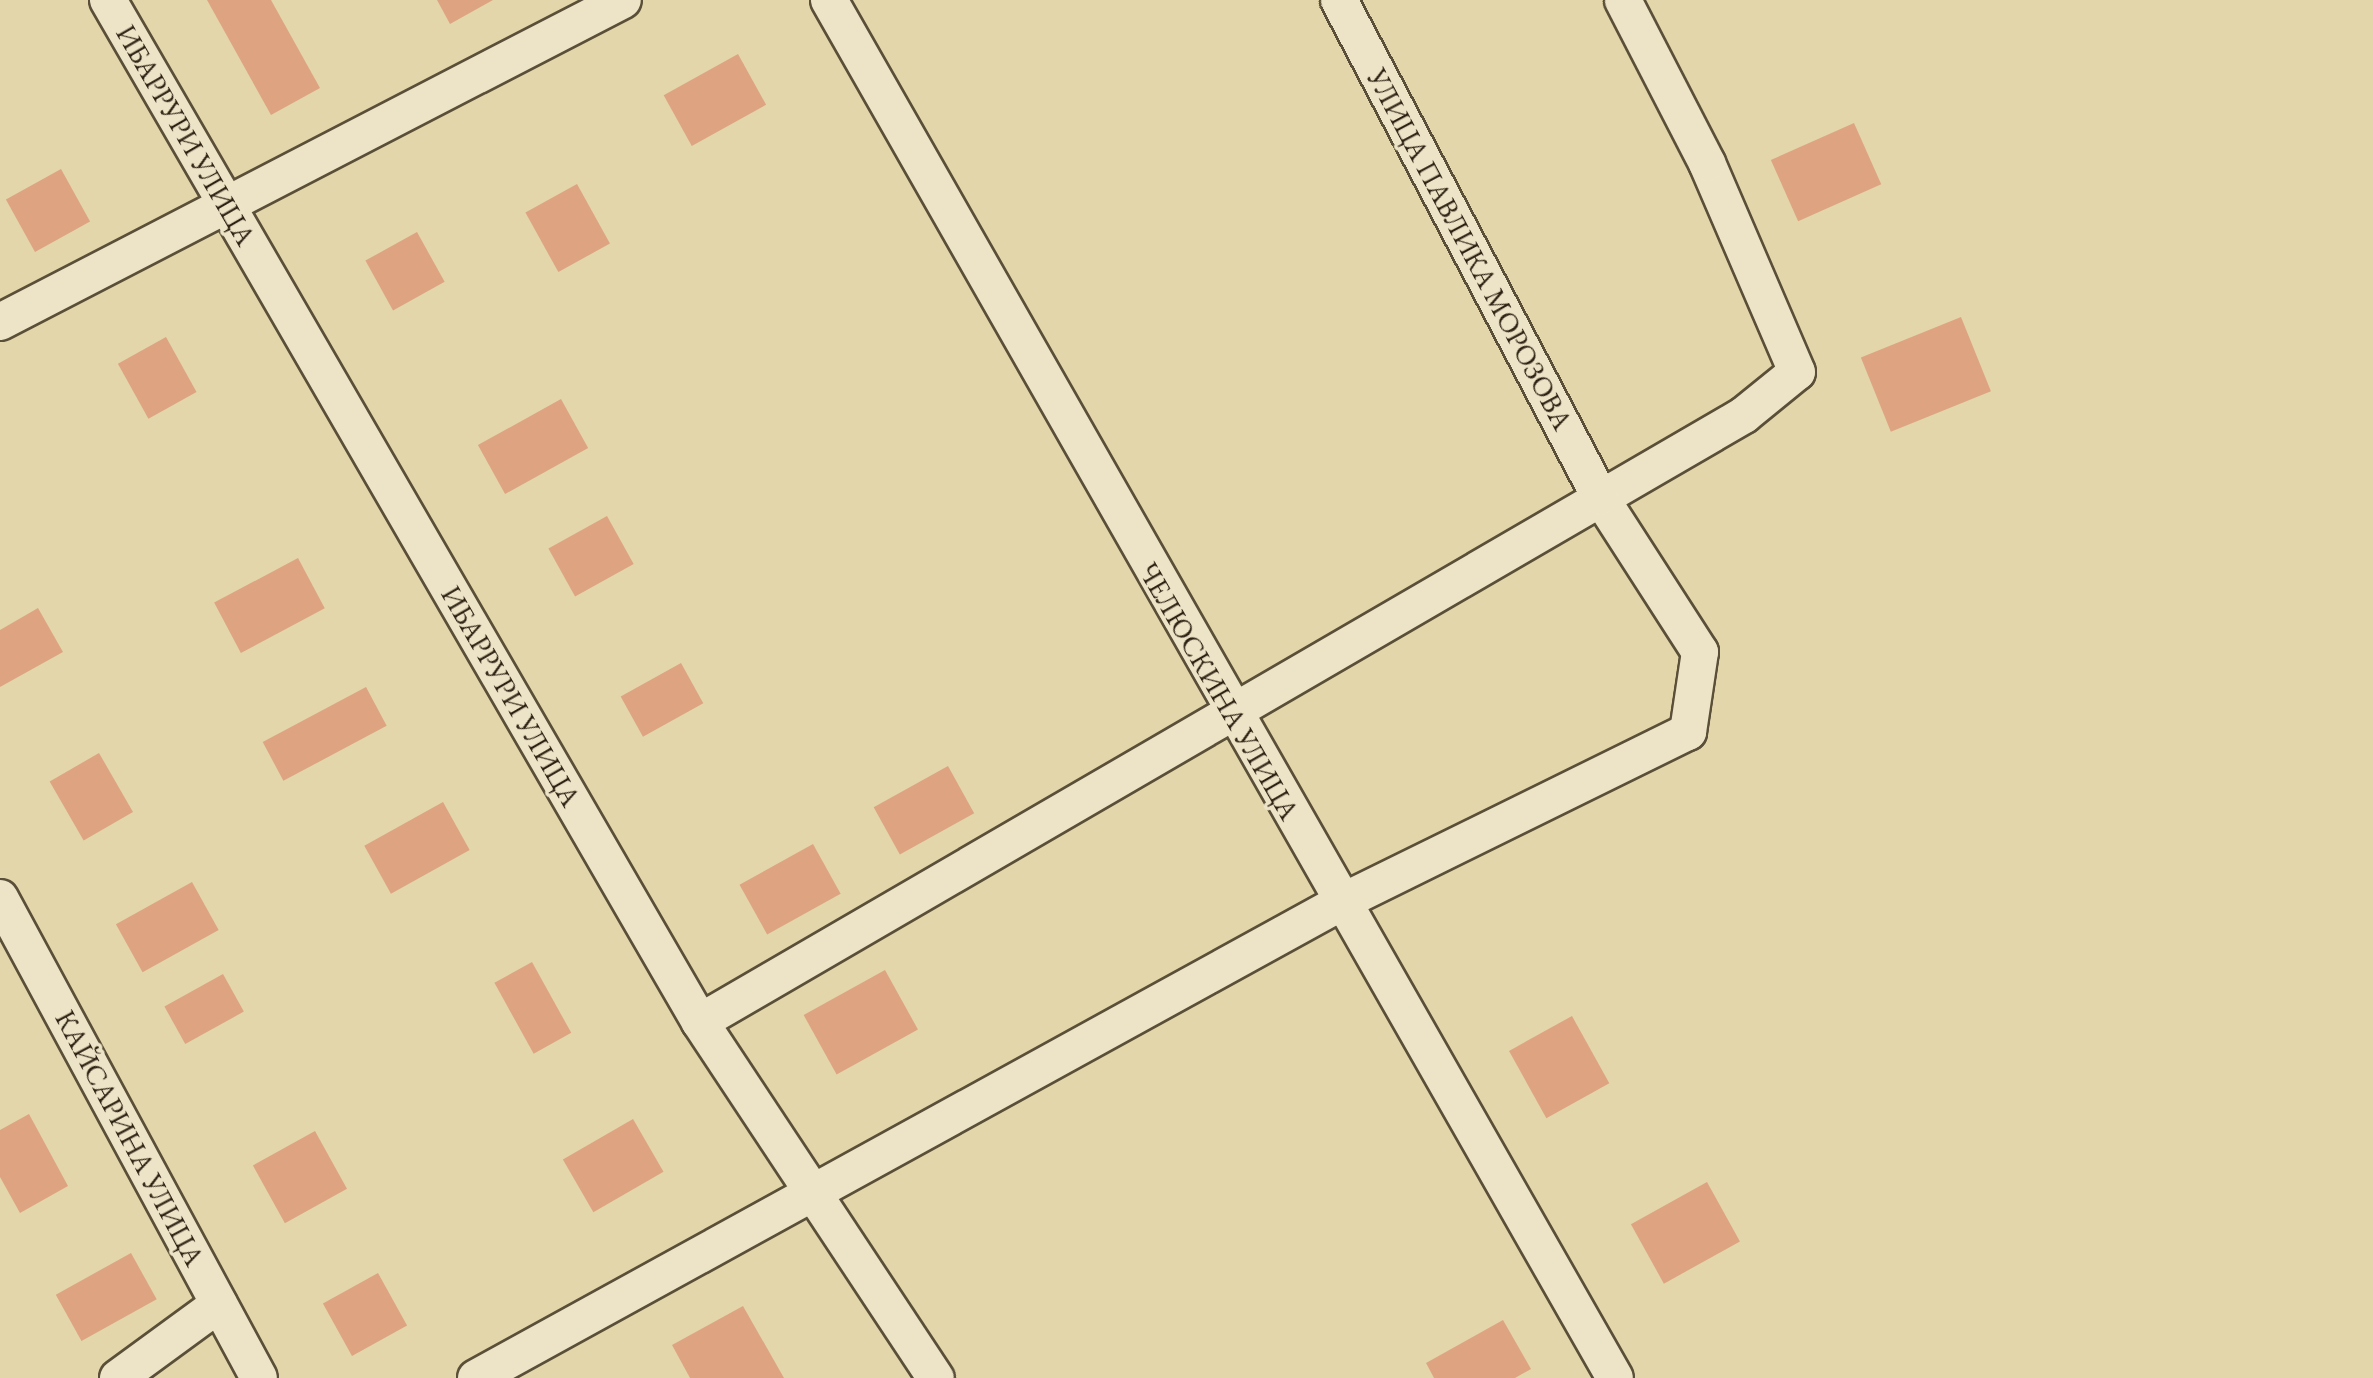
<!DOCTYPE html>
<meta charset="utf-8">
<style>
body{margin:0}
#map{position:relative;width:2373px;height:1378px;overflow:hidden;background:#e3d6aa;font-family:"EB Garamond",serif}
div>[style]{position:absolute}
.building>*{inset:0;background:#dea481;transform-origin:0 0}
.roads{filter:drop-shadow(2px 0 #5a4f38) drop-shadow(-2px 0 #5a4f38) drop-shadow(0 2px #5a4f38) drop-shadow(0 -2px #5a4f38)}
.street>*{height:36px;margin:-18px;padding:0 18px;transform-origin:18px;border-radius:18px;background:#ede4c8}
span{translate:-50% -50%;white-space:nowrap;text-align:center;line-height:1.15;-webkit-text-stroke:7px #ede4c8;paint-order:stroke}
.street-label{font-size:28px;color:#2d2212}
</style>
<div id="map">
<div class="building">
<div style="clip-path:polygon(207px 0,271px 0,320px 88px,271px 115px)"></div>
<div style="clip-path:polygon(437px 0,493px 0,450px 24px)"></div>
<div style="left:738px;top:54px;width:58px;height:85px;rotate:61deg"></div>
<div style="left:1854px;top:123px;width:67px;height:91px;rotate:66deg"></div>
<div style="left:61px;top:169px;width:60px;height:63px;rotate:61deg"></div>
<div style="left:577px;top:184px;width:68px;height:59px;rotate:61deg"></div>
<div style="left:417px;top:232px;width:57px;height:59px;rotate:61deg"></div>
<div style="left:1961px;top:317px;width:80px;height:108px;rotate:68deg"></div>
<div style="left:166px;top:337px;width:63px;height:55px;rotate:61deg"></div>
<div style="left:561px;top:399px;width:56px;height:95px;rotate:61deg"></div>
<div style="left:607px;top:516px;width:55px;height:67px;rotate:61deg"></div>
<div style="left:298px;top:558px;width:57px;height:95px;rotate:62deg"></div>
<div style="clip-path:polygon(38px 608px,63px 652px,0 687px,0 630px)"></div>
<div style="left:681px;top:663px;width:46px;height:69px;rotate:61deg"></div>
<div style="left:366px;top:687px;width:44px;height:117px;rotate:62deg"></div>
<div style="left:99px;top:753px;width:68px;height:57px;rotate:60deg"></div>
<div style="left:948px;top:766px;width:54px;height:85px;rotate:61deg"></div>
<div style="left:443px;top:802px;width:55px;height:90px;rotate:61deg"></div>
<div style="left:813px;top:844px;width:57px;height:84px;rotate:61deg"></div>
<div style="left:192px;top:882px;width:55px;height:87px;rotate:61deg"></div>
<div style="left:532px;top:962px;width:81px;height:43px;rotate:61deg"></div>
<div style="left:885px;top:970px;width:68px;height:93px;rotate:61deg"></div>
<div style="left:223px;top:974px;width:43px;height:67px;rotate:61deg"></div>
<div style="left:1572px;top:1016px;width:77px;height:72px;rotate:61deg"></div>
<div style="clip-path:polygon(29px 1114px,68px 1186px,20px 1213px,0 1177px,0 1130px)"></div>
<div style="left:633px;top:1119px;width:61px;height:81px;rotate:60deg"></div>
<div style="left:315px;top:1131px;width:66px;height:71px;rotate:61deg"></div>
<div style="left:1707px;top:1182px;width:68px;height:87px;rotate:61deg"></div>
<div style="left:131px;top:1253px;width:53px;height:86px;rotate:61deg"></div>
<div style="left:378px;top:1273px;width:60px;height:63px;rotate:61deg"></div>
<div style="clip-path:polygon(743px 1306px,784px 1378px,690px 1378px,672px 1345px)"></div>
<div style="clip-path:polygon(1503px 1320px,1531px 1369px,1515px 1378px,1434px 1378px,1426px 1363px)"></div>
</div>
<div class="roads">
<div class="street">
<div style="left:108px;top:0;width:1181px;rotate:59.92deg"></div>
<div style="left:700px;top:1022px;width:427px;rotate:56.5deg"></div>
<div style="left:829px;top:0;width:1586px;rotate:60.3deg"></div>
<div style="left:0;top:322px;width:701px;rotate:-27.33deg"></div>
<div style="left:0;top:898px;width:545px;rotate:61.65deg"></div>
<div style="left:700px;top:1022px;width:1208px;rotate:-30.17deg"></div>
<div style="left:1744px;top:415px;width:68px;rotate:-39.1deg"></div>
<div style="left:1797px;top:372px;width:228px;rotate:-113.3deg"></div>
<div style="left:1707px;top:163px;width:183px;rotate:-117.3deg"></div>
<div style="left:118px;top:1378px;width:125px;rotate:-36.2deg"></div>
<div style="left:476px;top:1378px;width:986px;rotate:-28.8deg"></div>
<div style="left:1340px;top:903px;width:388px;rotate:-26.2deg"></div>
<div style="left:1688px;top:732px;width:81px;rotate:-81.5deg"></div>
<div style="left:1700px;top:652px;width:184px;rotate:-122.8deg"></div>
<div style="left:1600px;top:497px;width:561px;rotate:-117.71deg"></div>
</div>
</div>
<div class="street-label">
<span style="left:186px;top:135px;rotate:60deg">ИБАРРУРИ УЛИЦА</span>
<span style="left:1470px;top:249px;rotate:62deg">УЛИЦА ПАВЛИКА МОРОЗОВА</span>
<span style="left:1219px;top:691px;rotate:60deg">ЧЕЛЮСКИНА УЛИЦА</span>
<span style="left:511px;top:696px;rotate:60deg">ИБАРРУРИ УЛИЦА</span>
<span style="left:130px;top:1138px;rotate:62deg">КАЙСАРИНА УЛИЦА</span>
</div>
</div>
